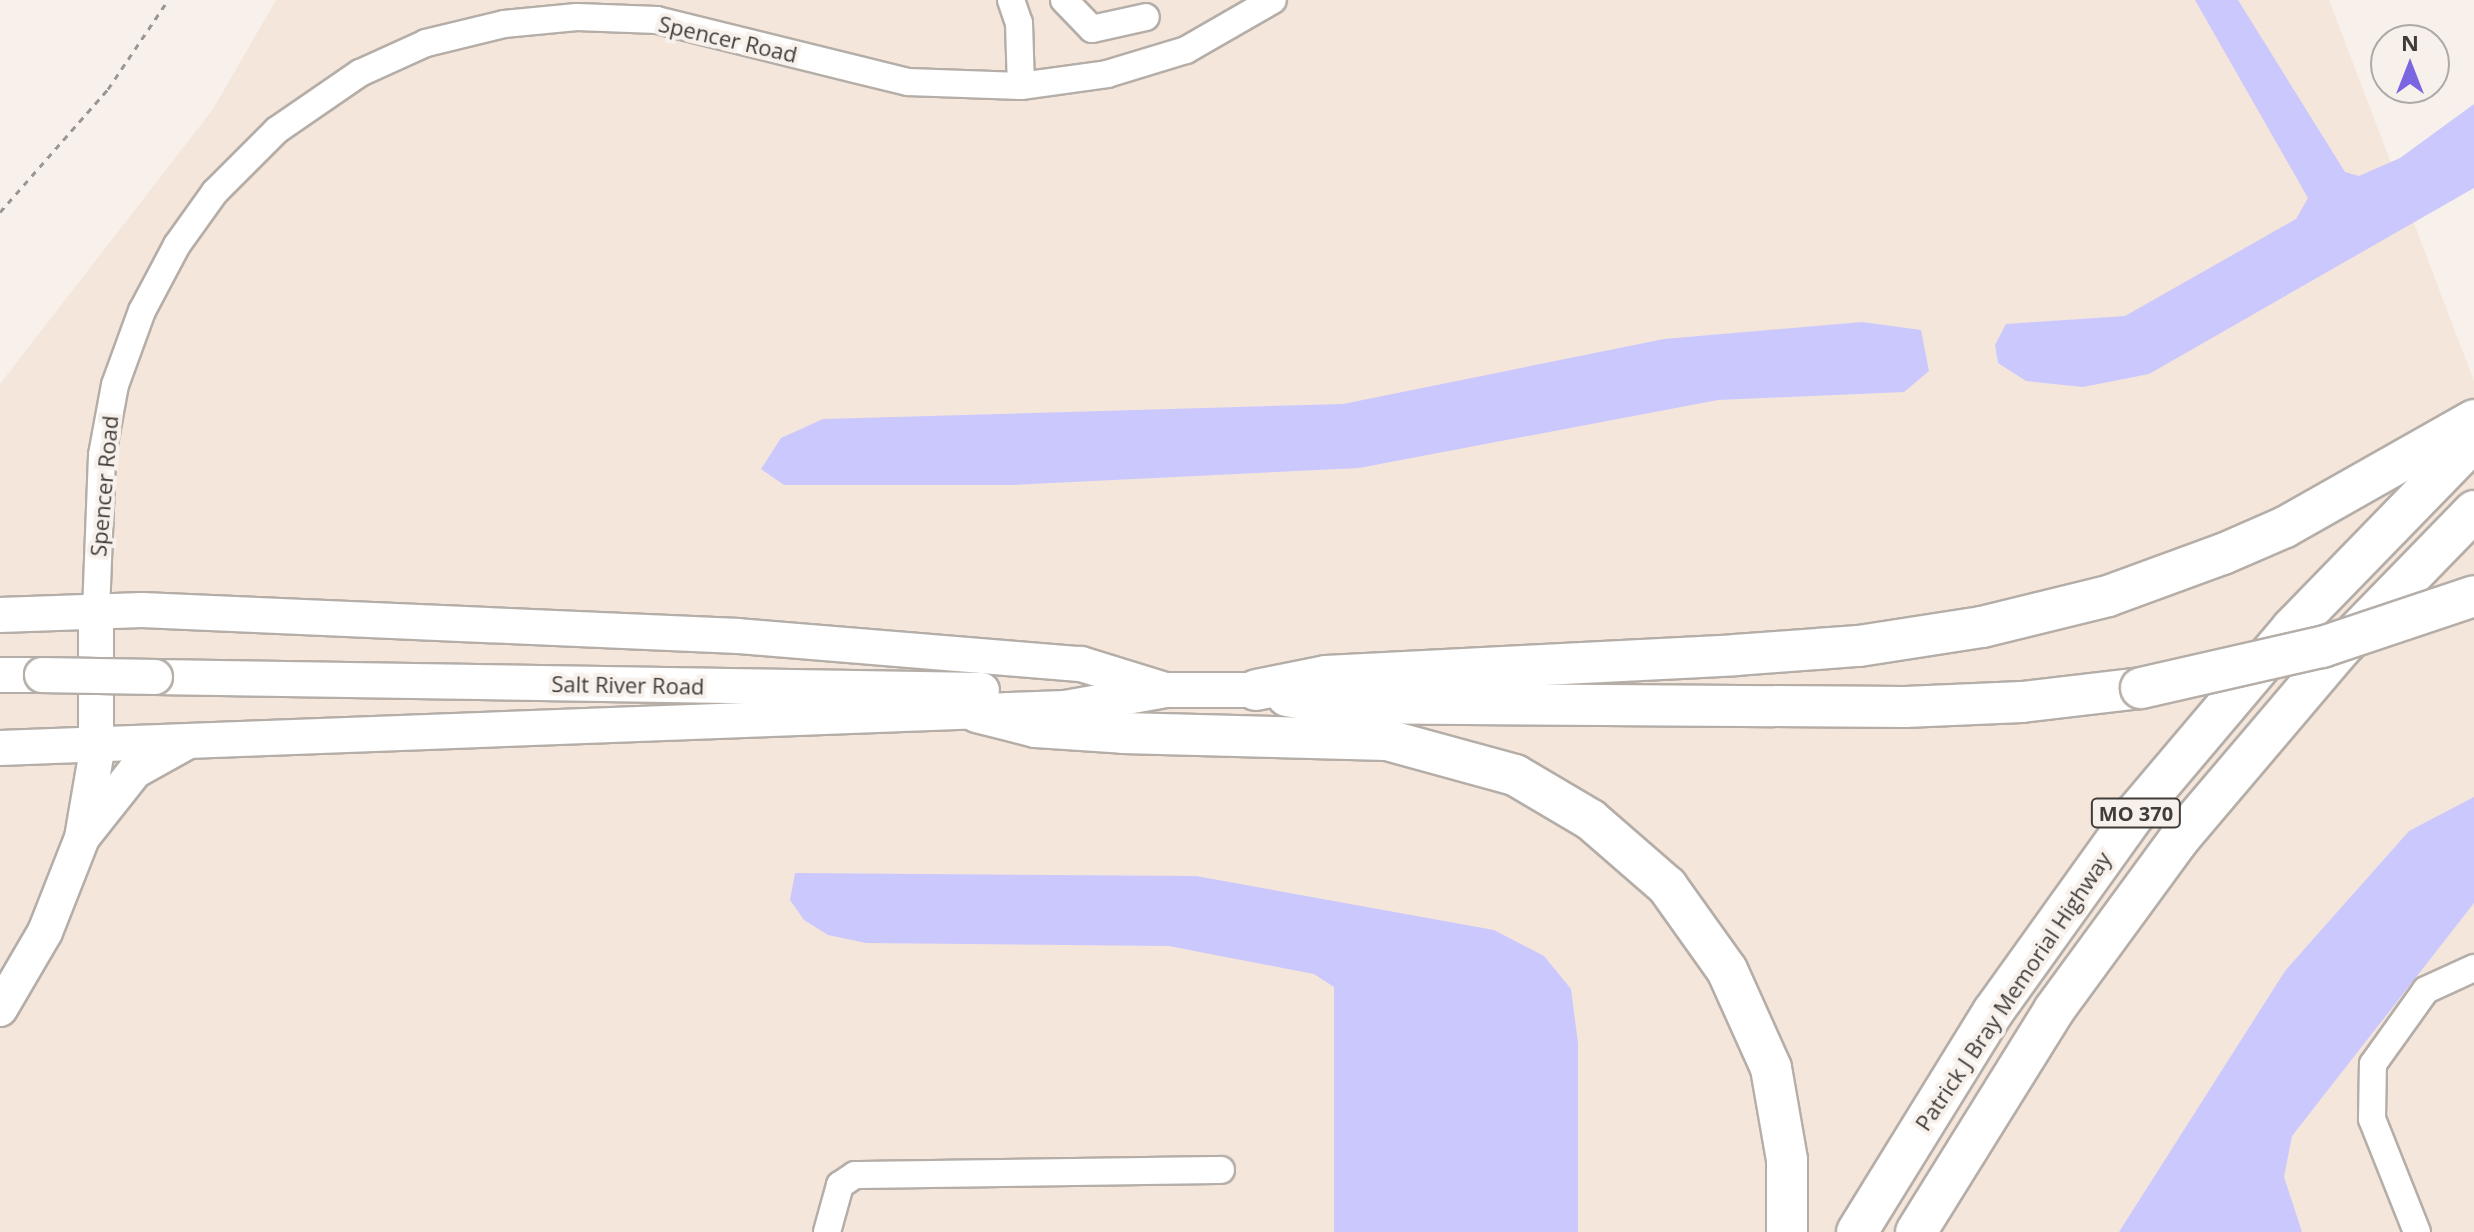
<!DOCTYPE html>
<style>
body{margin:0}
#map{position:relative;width:2474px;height:1232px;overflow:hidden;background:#f8f1eb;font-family:"Open Sans",sans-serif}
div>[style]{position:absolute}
.built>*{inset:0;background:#f4e6db}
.water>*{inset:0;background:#cbc8fe}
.path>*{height:3px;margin-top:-1.5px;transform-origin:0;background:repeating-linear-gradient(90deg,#9b9692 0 6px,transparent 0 12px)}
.roads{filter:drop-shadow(2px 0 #b5aea8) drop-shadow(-2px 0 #b5aea8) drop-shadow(0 2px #b5aea8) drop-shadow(0 -2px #b5aea8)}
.minor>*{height:26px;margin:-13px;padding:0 13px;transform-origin:13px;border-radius:13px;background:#fff}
.major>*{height:34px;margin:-17px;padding:0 17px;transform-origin:17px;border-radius:17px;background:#fff}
.highway>*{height:40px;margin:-20px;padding:0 20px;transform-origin:20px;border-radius:20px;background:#fff}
.bridges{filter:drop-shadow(2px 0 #b5aea8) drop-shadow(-2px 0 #b5aea8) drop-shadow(0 2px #b5aea8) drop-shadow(0 -2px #b5aea8)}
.major-bridge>*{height:34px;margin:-17px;padding:0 17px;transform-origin:17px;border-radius:17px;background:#fff}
.highway-bridge>*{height:40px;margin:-20px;padding:0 20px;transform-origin:20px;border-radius:20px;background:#fff}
span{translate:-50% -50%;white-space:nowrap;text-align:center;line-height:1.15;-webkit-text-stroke:8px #f8f1eb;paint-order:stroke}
.shield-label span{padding:2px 6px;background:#f8f1eb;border:2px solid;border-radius:6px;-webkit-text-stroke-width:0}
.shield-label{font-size:20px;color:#3f3c3a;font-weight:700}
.street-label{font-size:22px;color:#3f3c3a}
.north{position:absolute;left:2370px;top:24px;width:80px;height:80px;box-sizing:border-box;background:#f8f1eb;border:2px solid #aea9a4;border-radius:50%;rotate:0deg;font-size:22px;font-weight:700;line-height:32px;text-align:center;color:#3f3c3a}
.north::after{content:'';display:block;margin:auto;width:28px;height:36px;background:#7b66e1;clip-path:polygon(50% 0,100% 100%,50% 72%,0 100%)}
</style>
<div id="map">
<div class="built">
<div style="clip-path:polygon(276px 0,2329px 0,2474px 381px,2474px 1232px,0 1232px,0 384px,213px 109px)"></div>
</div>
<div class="water">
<div style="clip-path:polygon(2195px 0,2238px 0,2345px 172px,2359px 176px,2400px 158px,2474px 104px,2474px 188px,2149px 374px,2083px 387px,2026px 381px,1998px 363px,1995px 345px,2006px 324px,2125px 316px,2296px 219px,2308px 198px)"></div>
<div style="clip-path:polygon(1862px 322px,1921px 330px,1929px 371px,1904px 392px,1718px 400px,1359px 468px,1011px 485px,784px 485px,761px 469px,781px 438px,823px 419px,1343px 404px,1664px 339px)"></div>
<div style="clip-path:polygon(2474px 797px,2474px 903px,2292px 1136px,2284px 1177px,2302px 1232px,2119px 1232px,2285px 971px,2409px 831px)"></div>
<div style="clip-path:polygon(795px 873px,1196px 876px,1494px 930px,1544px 956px,1571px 989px,1578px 1043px,1578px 1232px,1334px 1232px,1334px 987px,1314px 974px,1169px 946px,866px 943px,828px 935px,804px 920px,790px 900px)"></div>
</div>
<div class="path">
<div style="left:0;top:212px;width:164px;rotate:-48.7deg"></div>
<div style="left:108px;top:89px;width:107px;rotate:-56deg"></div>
</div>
<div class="roads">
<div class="minor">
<div style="left:1011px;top:0;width:24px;rotate:71deg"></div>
<div style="left:1019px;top:23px;width:63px;rotate:88.2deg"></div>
<div style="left:1064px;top:0;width:40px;rotate:46deg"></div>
<div style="left:1092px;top:29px;width:55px;rotate:-12.5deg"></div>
<div style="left:96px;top:612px;width:157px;rotate:-87.8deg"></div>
<div style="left:102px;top:455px;width:71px;rotate:-79.5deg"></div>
<div style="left:115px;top:385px;width:79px;rotate:-70deg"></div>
<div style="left:142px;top:311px;width:75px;rotate:-62.1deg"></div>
<div style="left:177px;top:245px;width:65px;rotate:-54.4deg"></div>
<div style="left:215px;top:192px;width:88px;rotate:-45deg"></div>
<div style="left:277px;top:130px;width:101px;rotate:-34.5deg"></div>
<div style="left:360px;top:73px;width:72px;rotate:-24.4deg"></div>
<div style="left:426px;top:43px;width:80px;rotate:-13.7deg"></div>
<div style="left:504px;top:24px;width:73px;rotate:-5.5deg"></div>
<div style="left:577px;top:17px;width:80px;rotate:2.1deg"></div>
<div style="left:657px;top:20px;width:259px;rotate:13.9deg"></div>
<div style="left:908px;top:82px;width:113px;rotate:2deg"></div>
<div style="left:1021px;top:86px;width:87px;rotate:-7.9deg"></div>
<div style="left:1107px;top:74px;width:83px;rotate:-16.9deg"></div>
<div style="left:1186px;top:50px;width:100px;rotate:-29.9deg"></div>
<div style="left:827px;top:1232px;width:49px;rotate:-74.5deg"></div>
<div style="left:840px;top:1185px;width:18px;rotate:-34deg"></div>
<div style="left:855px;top:1175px;width:366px;rotate:-0.8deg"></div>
<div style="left:2417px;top:1232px;width:122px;rotate:-111.7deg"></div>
<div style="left:2372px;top:1119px;width:55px;rotate:-89deg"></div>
<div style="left:2373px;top:1064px;width:91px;rotate:-54.4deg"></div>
<div style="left:2426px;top:990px;width:53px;rotate:-24.6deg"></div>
</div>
<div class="major">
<div style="left:0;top:615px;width:142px;rotate:-2deg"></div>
<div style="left:142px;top:610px;width:597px;rotate:2.5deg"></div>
<div style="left:738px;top:636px;width:344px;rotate:4.7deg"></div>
<div style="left:1081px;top:664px;width:88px;rotate:17.2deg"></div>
<div style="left:0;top:675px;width:42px"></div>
<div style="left:155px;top:677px;width:827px;rotate:0.9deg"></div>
<div style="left:1143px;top:690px;width:113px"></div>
<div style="left:0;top:748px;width:1066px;rotate:-2.15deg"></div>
<div style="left:1065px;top:708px;width:97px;rotate:-10.1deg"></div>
<div style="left:85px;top:834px;width:80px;rotate:-51.6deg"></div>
<div style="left:135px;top:771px;width:57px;rotate:-29.2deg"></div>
<div style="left:0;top:1009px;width:89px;rotate:-59.7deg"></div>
<div style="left:45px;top:932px;width:101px;rotate:-68.5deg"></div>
<div style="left:82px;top:838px;width:83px;rotate:-80.3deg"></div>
<div style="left:96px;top:756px;width:144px;rotate:-90deg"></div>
</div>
<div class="highway">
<div style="left:1256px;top:690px;width:71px;rotate:-11.3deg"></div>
<div style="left:1326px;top:676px;width:410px;rotate:-2.9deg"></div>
<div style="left:1735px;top:655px;width:124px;rotate:-4.2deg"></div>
<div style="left:1859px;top:646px;width:124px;rotate:-8.8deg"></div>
<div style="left:1982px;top:627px;width:130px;rotate:-13.8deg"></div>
<div style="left:2108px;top:596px;width:122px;rotate:-20.1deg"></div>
<div style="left:2223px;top:554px;width:68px;rotate:-23.5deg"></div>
<div style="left:2285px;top:527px;width:217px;rotate:-29.5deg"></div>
<div style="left:1287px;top:696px;width:41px;rotate:9.9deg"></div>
<div style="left:1327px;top:703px;width:578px;rotate:0.4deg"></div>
<div style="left:1905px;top:707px;width:117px;rotate:-2.4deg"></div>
<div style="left:2022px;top:702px;width:120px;rotate:-6.7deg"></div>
<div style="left:977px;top:712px;width:61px;rotate:14.3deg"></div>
<div style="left:1036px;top:727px;width:87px;rotate:3.9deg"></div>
<div style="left:1123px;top:733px;width:264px;rotate:1.5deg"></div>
<div style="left:1387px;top:740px;width:133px;rotate:15.3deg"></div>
<div style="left:1515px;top:775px;width:88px;rotate:30.6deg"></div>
<div style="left:1591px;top:820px;width:101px;rotate:41deg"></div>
<div style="left:1667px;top:886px;width:103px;rotate:54.5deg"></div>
<div style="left:1727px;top:970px;width:107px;rotate:65.8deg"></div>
<div style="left:1771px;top:1068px;width:93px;rotate:80.1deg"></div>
<div style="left:1787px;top:1160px;width:72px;rotate:90deg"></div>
<div style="left:1857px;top:1232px;width:259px;rotate:-58.3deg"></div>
<div style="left:1993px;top:1012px;width:244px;rotate:-54.4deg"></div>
<div style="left:2135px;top:814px;width:243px;rotate:-49.8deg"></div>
<div style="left:2292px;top:628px;width:261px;rotate:-45.8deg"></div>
<div style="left:1916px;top:1232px;width:261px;rotate:-58.1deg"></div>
<div style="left:2054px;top:1010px;width:212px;rotate:-53.8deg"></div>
<div style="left:2179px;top:839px;width:250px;rotate:-49.7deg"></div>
<div style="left:2341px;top:648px;width:191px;rotate:-45.8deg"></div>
</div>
</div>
<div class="bridges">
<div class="major-bridge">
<div style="left:42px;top:675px;width:113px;rotate:1deg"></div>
</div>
<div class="highway-bridge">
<div style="left:2141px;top:688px;width:186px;rotate:-12.8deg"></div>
<div style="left:2322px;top:647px;width:160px;rotate:-18.5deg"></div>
</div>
</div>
<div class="shield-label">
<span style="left:2136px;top:813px">MO 370</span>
</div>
<div class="street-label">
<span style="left:728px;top:39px;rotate:13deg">Spencer Road</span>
<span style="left:104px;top:486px;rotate:-85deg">Spencer Road</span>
<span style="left:628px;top:685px;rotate:1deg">Salt River Road</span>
<span style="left:2013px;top:991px;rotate:-56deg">Patrick J Bray Memorial Highway</span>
</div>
<div class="north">N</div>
</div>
